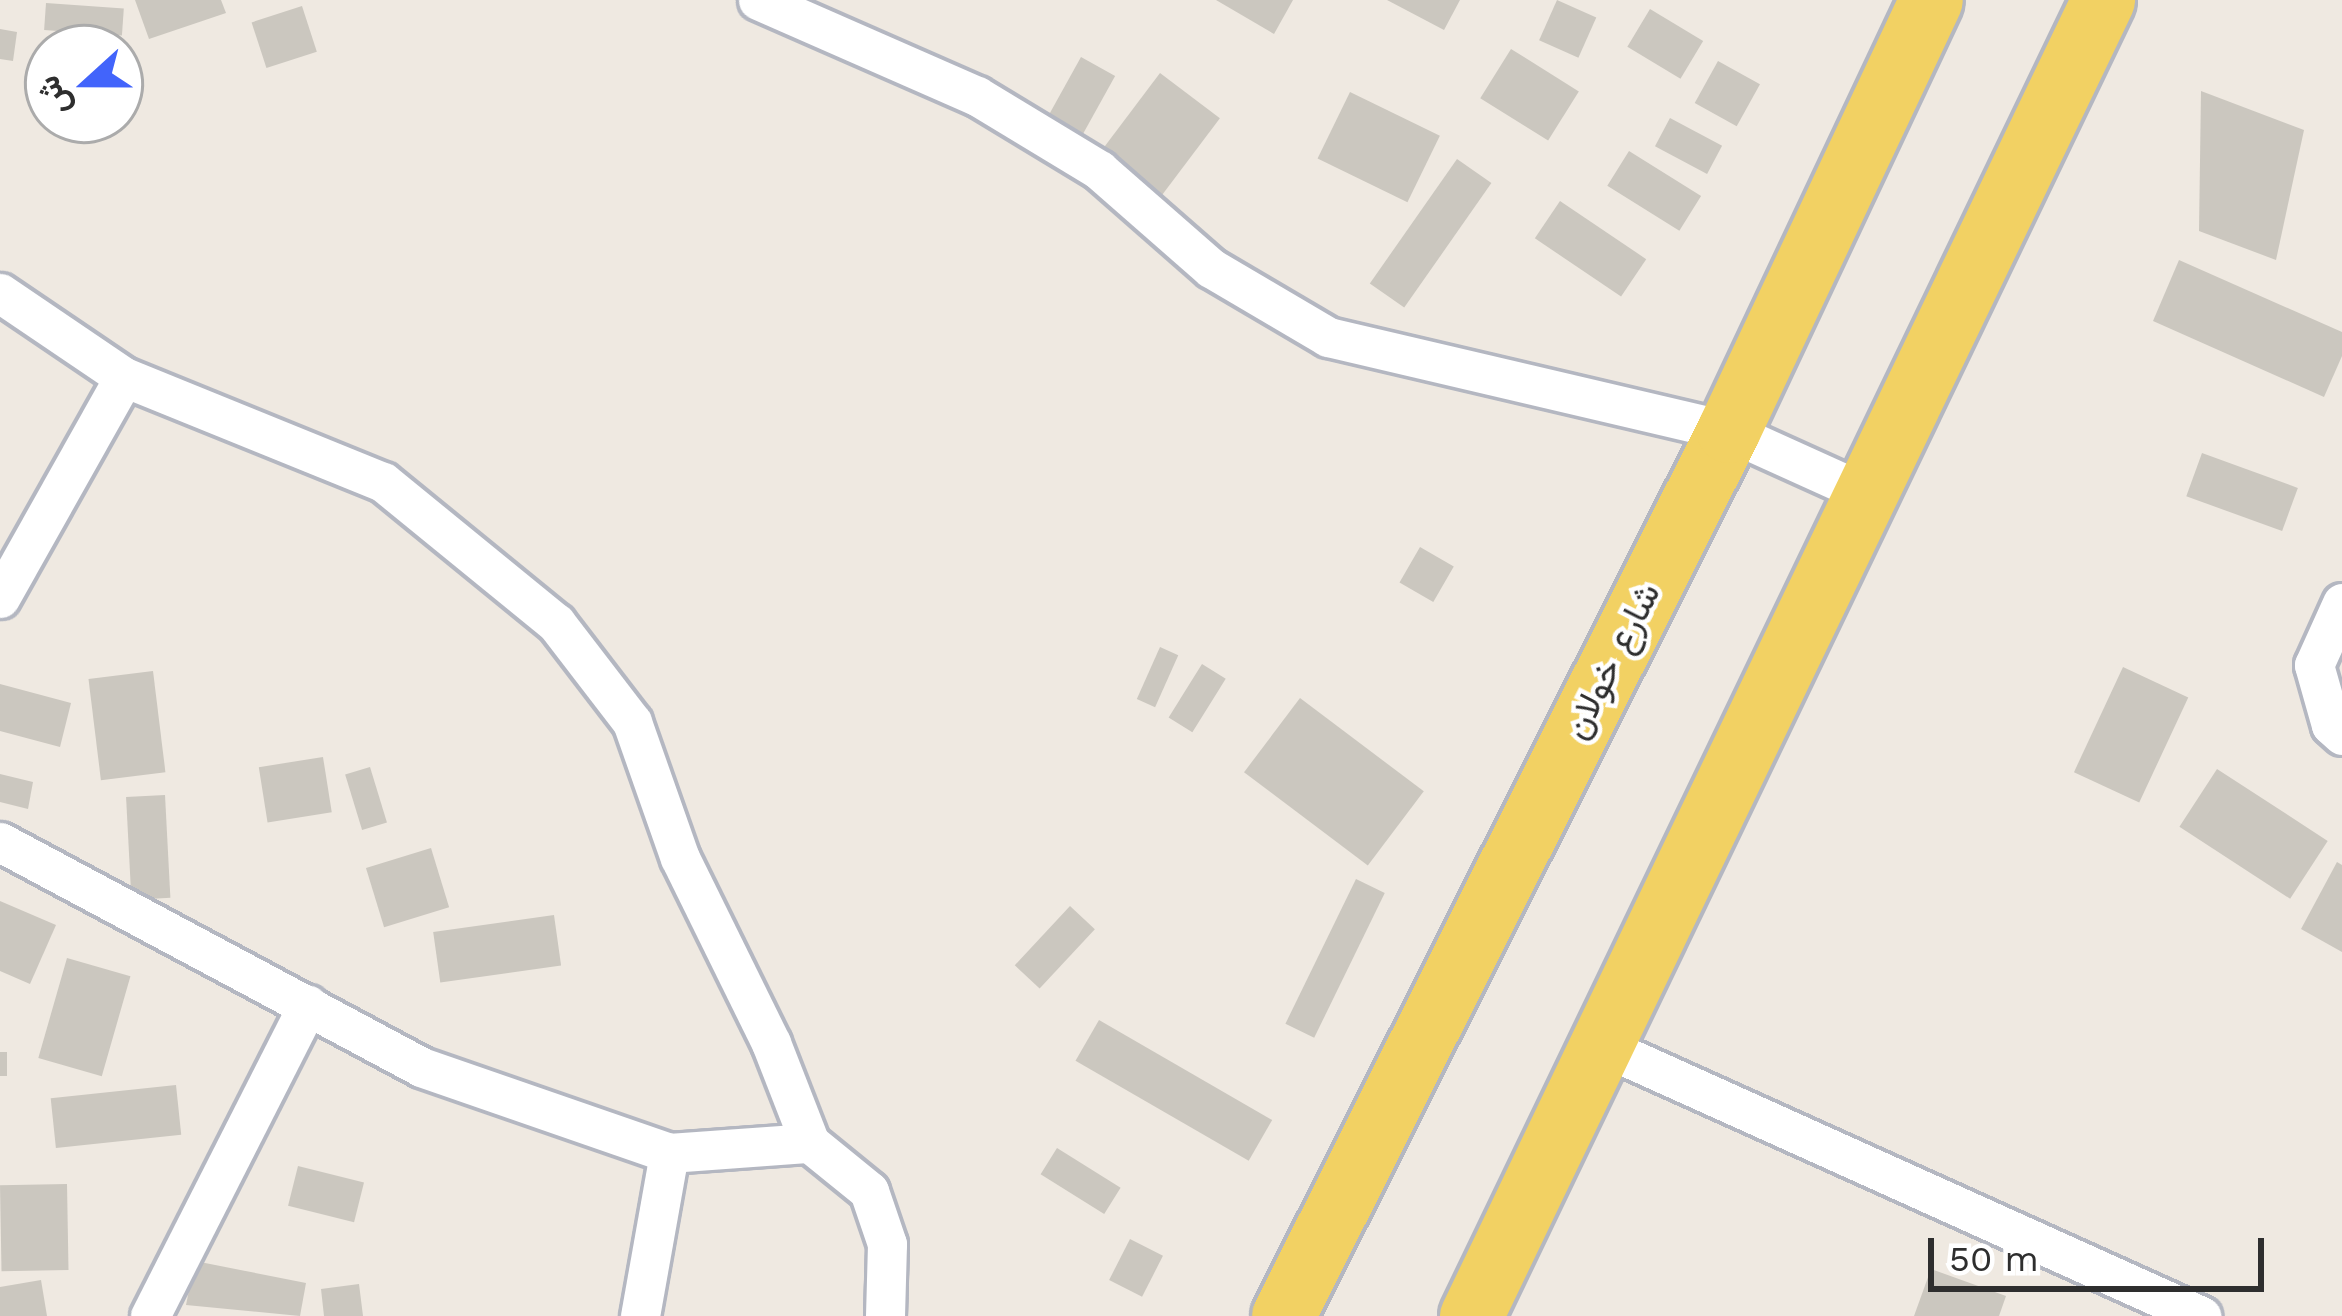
<!DOCTYPE html>
<meta charset="utf-8">
<style>
body{margin:0}
#map{position:relative;width:2342px;height:1316px;overflow:hidden;background:#efe9e1;font-family:"Work Sans",Vazirmatn,sans-serif}
div>[style]{position:absolute}
.building>*{inset:0;background:#cbc7bf;transform-origin:0 0}
.roads{filter:drop-shadow(3px 0 #b4b7c1) drop-shadow(-3px 0 #b4b7c1) drop-shadow(0 3px #b4b7c1) drop-shadow(0 -3px #b4b7c1)}
.minor>*{height:39px;margin:-19.5px;padding:0 19.5px;transform-origin:19.5px;border-radius:19.5px;background:#fff}
.primary>*{height:63px;margin:-31.5px;padding:0 31.5px;transform-origin:31.5px;border-radius:31.5px;background:#f2d163}
span{translate:-50% -50%;white-space:nowrap;text-align:center;line-height:1.15;-webkit-text-stroke:9px #fff;paint-order:stroke}
.street-label{font-size:36px;color:#2e2e2e}
.north{position:absolute;left:24px;top:24px;width:120px;height:120px;box-sizing:border-box;background:#fff;border:3px solid #ababab;border-radius:50%;rotate:249deg;font-size:33px;font-weight:700;line-height:48px;text-align:center;color:#2e2e2e}
.north::after{content:'';display:block;margin:auto;width:42px;height:54px;background:#4264fb;clip-path:polygon(50% 0,100% 100%,50% 72%,0 100%)}
.scale{position:absolute;left:1928px;top:1238px;width:336px;height:54px;box-sizing:border-box;border:6px solid #2e2e2e;border-top:0;padding-left:15px;font-size:36px;line-height:42px;white-space:nowrap;color:#2e2e2e;-webkit-text-stroke:9px #fff;paint-order:stroke}
</style>
<div id="map">
<div class="building">
<div style="clip-path:polygon(135px 0,221px 0,226px 13px,149px 39px)"></div>
<div style="clip-path:polygon(1216px 0,1293px 0,1274px 34px)"></div>
<div style="clip-path:polygon(1387px 0,1460px 0,1444px 30px)"></div>
<div style="left:1557px;top:0;width:43px;height:44px;rotate:24deg"></div>
<div style="left:46px;top:3px;width:78px;height:27px;rotate:4deg"></div>
<div style="left:302px;top:6px;width:48px;height:53px;rotate:72deg"></div>
<div style="left:1650px;top:9px;width:62px;height:44px;rotate:31deg"></div>
<div style="clip-path:polygon(0 29px,17px 32px,13px 61px,0 59px)"></div>
<div style="left:1511px;top:49px;width:80px;height:58px;rotate:32deg"></div>
<div style="left:1081px;top:57px;width:39px;height:99px;rotate:29deg"></div>
<div style="left:1718px;top:61px;width:48px;height:48px;rotate:29deg"></div>
<div style="left:1160px;top:73px;width:75px;height:108px;rotate:37deg"></div>
<div style="clip-path:polygon(2201px 91px,2304px 130px,2276px 260px,2199px 231px)"></div>
<div style="left:1350px;top:92px;width:100px;height:74px;rotate:26deg"></div>
<div style="left:1670px;top:118px;width:59px;height:32px;rotate:28deg"></div>
<div style="left:1629px;top:151px;width:85px;height:41px;rotate:32deg"></div>
<div style="left:1457px;top:159px;width:42px;height:152px;rotate:35deg"></div>
<div style="left:1560px;top:201px;width:104px;height:45px;rotate:34deg"></div>
<div style="clip-path:polygon(2179px 260px,2342px 332px,2342px 356px,2324px 397px,2153px 321px)"></div>
<div style="left:2202px;top:453px;width:102px;height:46px;rotate:20deg"></div>
<div style="left:1420px;top:547px;width:39px;height:41px;rotate:30deg"></div>
<div style="left:1160px;top:647px;width:20px;height:57px;rotate:24deg"></div>
<div style="left:1202px;top:664px;width:28px;height:63px;rotate:32deg"></div>
<div style="left:2123px;top:667px;width:72px;height:116px;rotate:25deg"></div>
<div style="left:153px;top:671px;width:102px;height:65px;rotate:83deg"></div>
<div style="clip-path:polygon(0 684px,71px 703px,60px 747px,0 731px)"></div>
<div style="left:1300px;top:698px;width:155px;height:93px;rotate:37deg"></div>
<div style="left:323px;top:757px;width:56px;height:65px;rotate:81deg"></div>
<div style="left:370px;top:767px;width:58px;height:26px;rotate:73deg"></div>
<div style="left:2217px;top:769px;width:132px;height:69px;rotate:33deg"></div>
<div style="clip-path:polygon(0 774px,33px 782px,28px 809px,0 802px)"></div>
<div style="left:165px;top:795px;width:103px;height:39px;rotate:87deg"></div>
<div style="left:431px;top:848px;width:62px;height:68px;rotate:73deg"></div>
<div style="clip-path:polygon(2337px 862px,2342px 865px,2342px 952px,2301px 929px)"></div>
<div style="left:1356px;top:879px;width:32px;height:161px;rotate:26deg"></div>
<div style="clip-path:polygon(0 901px,56px 925px,30px 984px,0 971px)"></div>
<div style="left:1070px;top:906px;width:34px;height:81px;rotate:43deg"></div>
<div style="left:554px;top:915px;width:51px;height:122px;rotate:82deg"></div>
<div style="left:67px;top:958px;width:66px;height:104px;rotate:16deg"></div>
<div style="left:1099px;top:1020px;width:200px;height:47px;rotate:30deg"></div>
<div style="left:0;top:1052px;width:7px;height:24px"></div>
<div style="left:176px;top:1085px;width:50px;height:126px;rotate:84deg"></div>
<div style="left:1057px;top:1148px;width:75px;height:31px;rotate:32deg"></div>
<div style="left:298px;top:1166px;width:68px;height:41px;rotate:14deg"></div>
<div style="left:67px;top:1184px;width:86px;height:67px;rotate:89deg"></div>
<div style="left:1130px;top:1239px;width:37px;height:46px;rotate:27deg"></div>
<div style="clip-path:polygon(195px 1261px,306px 1283px,300px 1316px,186px 1305px)"></div>
<div style="clip-path:polygon(1931px 1269px,2006px 1296px,1999px 1316px,1914px 1316px)"></div>
<div style="clip-path:polygon(41px 1280px,47px 1316px,0 1316px,0 1287px)"></div>
<div style="clip-path:polygon(359px 1284px,363px 1316px,324px 1316px,321px 1289px)"></div>
</div>
<div class="roads">
<div class="minor">
<div style="left:758px;top:0;width:239px;rotate:23.7deg"></div>
<div style="left:977px;top:96px;width:143px;rotate:31.2deg"></div>
<div style="left:1099px;top:170px;width:149px;rotate:41.2deg"></div>
<div style="left:1211px;top:268px;width:136px;rotate:30.5deg"></div>
<div style="left:1328px;top:337px;width:411px;rotate:13.2deg"></div>
<div style="left:1728px;top:431px;width:155px;rotate:24.4deg"></div>
<div style="left:0;top:293px;width:150px;rotate:34.1deg"></div>
<div style="left:124px;top:377px;width:279px;rotate:22.1deg"></div>
<div style="left:383px;top:482px;width:223px;rotate:39.2deg"></div>
<div style="left:556px;top:623px;width:125px;rotate:52.5deg"></div>
<div style="left:632px;top:722px;width:144px;rotate:70.6deg"></div>
<div style="left:680px;top:858px;width:206px;rotate:63.8deg"></div>
<div style="left:771px;top:1043px;width:107px;rotate:68.7deg"></div>
<div style="left:0;top:598px;width:253px;rotate:-60.7deg"></div>
<div style="left:2342px;top:603px;width:68px;rotate:114.3deg"></div>
<div style="left:2314px;top:665px;width:62px;rotate:74.2deg"></div>
<div style="left:2331px;top:725px;width:15px;rotate:42deg"></div>
<div style="left:0;top:842px;width:477px;rotate:28.1deg"></div>
<div style="left:421px;top:1067px;width:262px;rotate:19.1deg"></div>
<div style="left:669px;top:1153px;width:141px;rotate:-4.1deg"></div>
<div style="left:810px;top:1143px;width:76px;rotate:39.1deg"></div>
<div style="left:869px;top:1191px;width:56px;rotate:71.2deg"></div>
<div style="left:887px;top:1244px;width:72px;rotate:91.6deg"></div>
<div style="left:1598px;top:1044px;width:662px;rotate:24.28deg"></div>
<div style="left:150px;top:1316px;width:349px;rotate:-63.1deg"></div>
<div style="left:640px;top:1316px;width:166px;rotate:-79.9deg"></div>
</div>
<div class="primary">
<div style="left:1283px;top:1316px;width:991px;rotate:-63.31deg"></div>
<div style="left:1728px;top:431px;width:476px;rotate:-64.8deg"></div>
<div style="left:1471px;top:1316px;width:1460px;rotate:-64.35deg"></div>
</div>
</div>
<div class="street-label">
<span style="left:1612px;top:661px;rotate:-63deg">شارع خولان</span>
</div>
<div class="north">ش</div>
<div class="scale">50 m</div>
</div>
